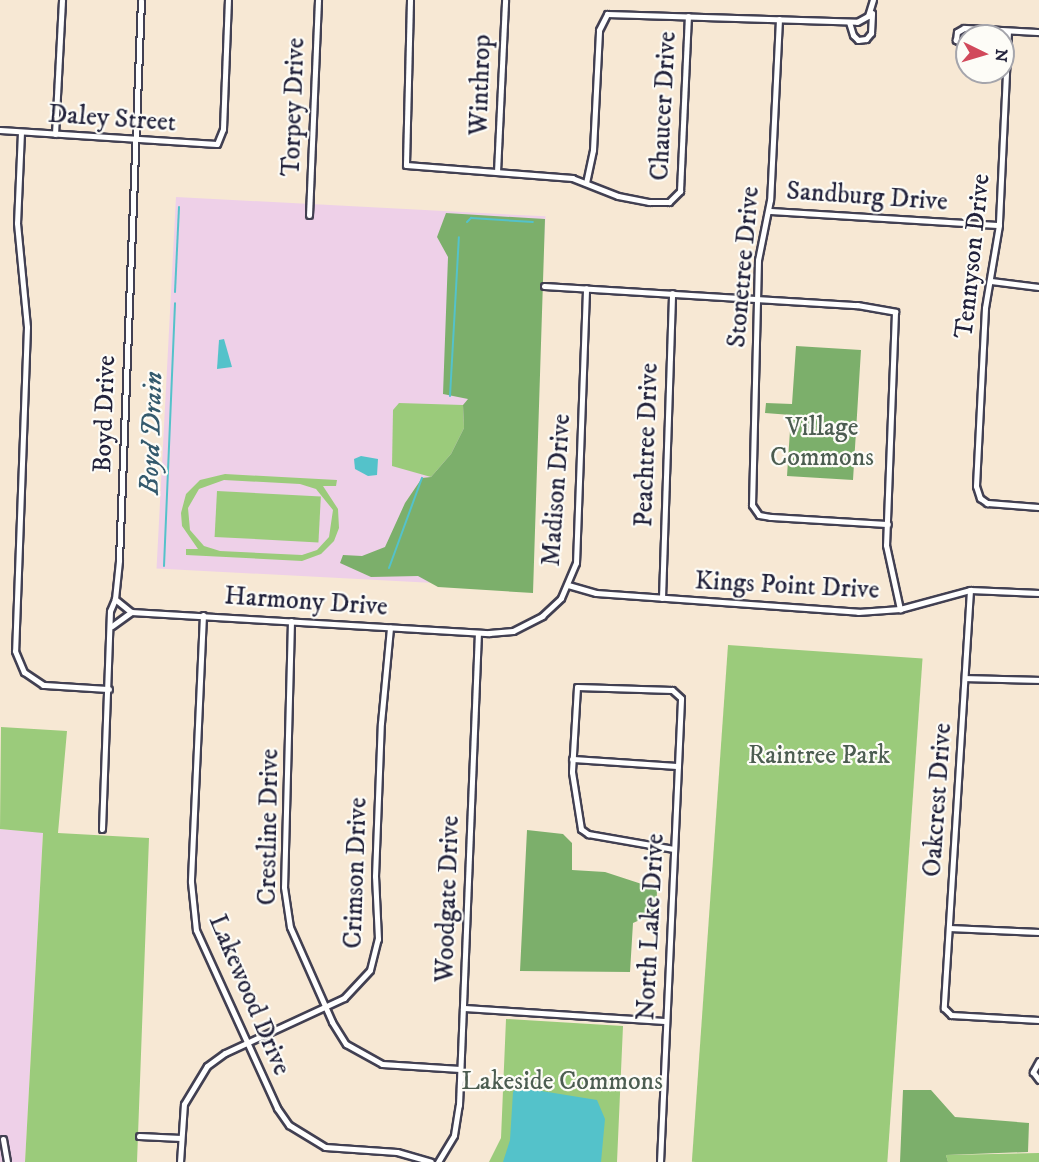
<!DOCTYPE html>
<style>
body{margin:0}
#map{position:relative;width:1039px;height:1162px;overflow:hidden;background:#f7e8d4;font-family:"IM FELL DW Pica",serif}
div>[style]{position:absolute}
.built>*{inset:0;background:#eed0e8;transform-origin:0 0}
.green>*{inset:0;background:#9bcb7b;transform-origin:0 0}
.forest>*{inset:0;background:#7caf6b}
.water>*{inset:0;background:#54c2ca}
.stream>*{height:2px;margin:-1px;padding:0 1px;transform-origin:1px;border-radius:1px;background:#54c2ca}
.roads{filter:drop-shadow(2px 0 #424052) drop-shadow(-2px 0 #424052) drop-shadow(0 2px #424052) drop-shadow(0 -2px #424052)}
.street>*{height:5px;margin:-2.5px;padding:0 2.5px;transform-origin:2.5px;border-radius:2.5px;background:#fff}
span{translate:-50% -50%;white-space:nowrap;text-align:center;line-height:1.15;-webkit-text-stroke:4.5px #fdfcf7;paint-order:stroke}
.street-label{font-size:26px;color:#22223b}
.park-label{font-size:26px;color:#4c5d51}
.water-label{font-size:27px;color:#345a6d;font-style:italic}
.north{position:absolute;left:955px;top:24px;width:60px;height:60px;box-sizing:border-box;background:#fdfcf7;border:2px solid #a5a5ac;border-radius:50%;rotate:95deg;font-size:16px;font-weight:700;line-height:24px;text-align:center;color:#22223b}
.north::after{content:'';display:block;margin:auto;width:21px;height:27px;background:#d1495b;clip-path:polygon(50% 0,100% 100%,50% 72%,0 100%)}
</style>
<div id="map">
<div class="built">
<div style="left:176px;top:197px;width:370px;height:372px;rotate:3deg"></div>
<div style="clip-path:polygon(0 829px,43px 832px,25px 1162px,0 1162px)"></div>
</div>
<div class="green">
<div style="clip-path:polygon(399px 403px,463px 405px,464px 428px,451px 454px,431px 477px,392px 466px,393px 410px)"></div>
<div style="clip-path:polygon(evenodd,225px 474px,337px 480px,336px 486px,323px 486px,338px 509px,339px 528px,334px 541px,321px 554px,302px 561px,186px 555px,186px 549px,198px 549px,182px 526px,181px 513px,186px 494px,200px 480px,225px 474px,224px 480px,300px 484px,316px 489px,333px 510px,329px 537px,317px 550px,302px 555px,220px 551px,204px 546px,190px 530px,188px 508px,199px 489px,224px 480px)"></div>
<div style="left:217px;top:491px;width:104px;height:46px;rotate:3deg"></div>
<div style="left:728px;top:645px;width:195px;height:518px;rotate:4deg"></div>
<div style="clip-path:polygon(1px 727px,67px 731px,58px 833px,149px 838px,137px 1162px,25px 1162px,43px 833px,0 829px)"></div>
<div style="clip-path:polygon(506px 1019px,623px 1026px,617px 1162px,489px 1162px,501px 1138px)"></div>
<div style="clip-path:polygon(1039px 1153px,1039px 1162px,948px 1162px,946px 1155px)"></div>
</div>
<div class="forest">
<div style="clip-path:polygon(446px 213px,545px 219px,533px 593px,438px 587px,418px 576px,371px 577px,340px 563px,343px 555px,362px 556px,385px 547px,405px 503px,422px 478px,431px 477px,451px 454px,464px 428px,463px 405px,468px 399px,443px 394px,448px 257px,437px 237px)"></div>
<div style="clip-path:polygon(796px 346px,861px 350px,853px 480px,787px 476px,791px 415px,765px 413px,766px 403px,792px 404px)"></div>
<div style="clip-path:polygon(527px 830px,563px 834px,572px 843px,572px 870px,605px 872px,657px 889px,656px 920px,642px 919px,633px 923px,630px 972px,520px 971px)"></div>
<div style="clip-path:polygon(903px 1090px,931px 1090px,955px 1117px,1029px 1123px,1028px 1152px,946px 1155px,948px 1162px,900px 1162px)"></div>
</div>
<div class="water">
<div style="clip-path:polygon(224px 339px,232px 367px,217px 369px,219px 340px)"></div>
<div style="clip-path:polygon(361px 456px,378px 459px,377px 475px,368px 476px,355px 469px,354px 459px)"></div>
<div style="clip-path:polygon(517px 1087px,597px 1100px,605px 1119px,601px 1162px,503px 1162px,510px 1140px,513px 1092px)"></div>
</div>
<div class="stream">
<div style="left:467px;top:222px;width:6px;rotate:-45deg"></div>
<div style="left:471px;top:218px;width:62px;rotate:3.7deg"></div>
<div style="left:175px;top:292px;width:85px;rotate:-87.3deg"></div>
<div style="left:450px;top:396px;width:159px;rotate:-86.8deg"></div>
<div style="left:164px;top:566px;width:263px;rotate:-87.6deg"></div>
<div style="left:389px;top:568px;width:96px;rotate:-69.9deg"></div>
</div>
<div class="roads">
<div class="street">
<div style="left:410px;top:0;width:165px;rotate:91.4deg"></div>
<div style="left:406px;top:165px;width:167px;rotate:4.5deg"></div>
<div style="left:572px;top:178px;width:49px;rotate:21.4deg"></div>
<div style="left:618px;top:196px;width:32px;rotate:11deg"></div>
<div style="left:649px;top:202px;width:20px"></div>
<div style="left:669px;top:202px;width:16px;rotate:-45deg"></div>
<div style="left:680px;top:191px;width:175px;rotate:-87.4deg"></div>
<div style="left:779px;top:19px;width:181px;rotate:92.8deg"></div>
<div style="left:770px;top:200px;width:61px;rotate:101.3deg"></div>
<div style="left:758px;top:260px;width:245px;rotate:91.4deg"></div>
<div style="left:752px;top:505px;width:12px;rotate:55deg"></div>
<div style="left:759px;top:515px;width:11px;rotate:10deg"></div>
<div style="left:770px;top:517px;width:118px;rotate:3.4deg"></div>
<div style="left:849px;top:22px;width:14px;rotate:73deg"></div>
<div style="left:853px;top:35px;width:7px;rotate:45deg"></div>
<div style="left:858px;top:40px;width:8px;rotate:-7deg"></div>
<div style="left:866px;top:39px;width:8px;rotate:-50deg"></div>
<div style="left:871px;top:33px;width:20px;rotate:-87deg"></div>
<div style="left:1008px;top:31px;width:194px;rotate:92.7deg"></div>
<div style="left:999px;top:225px;width:84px;rotate:99.6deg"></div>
<div style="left:985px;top:308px;width:178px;rotate:92.9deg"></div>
<div style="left:976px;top:486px;width:13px;rotate:72deg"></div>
<div style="left:980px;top:498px;width:9px;rotate:36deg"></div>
<div style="left:987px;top:503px;width:52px;rotate:4.4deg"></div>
<div style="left:978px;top:36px;width:13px;rotate:-23deg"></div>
<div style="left:967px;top:46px;width:13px;rotate:-151deg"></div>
<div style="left:956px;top:40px;width:8px;rotate:-83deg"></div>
<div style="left:957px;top:32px;width:8px;rotate:-30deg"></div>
<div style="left:964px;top:28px;width:75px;rotate:3.1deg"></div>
<div style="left:0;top:130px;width:217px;rotate:3.7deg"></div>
<div style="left:217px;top:144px;width:16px;rotate:-68deg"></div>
<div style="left:223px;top:129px;width:129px;rotate:-87.8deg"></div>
<div style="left:21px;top:132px;width:91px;rotate:92.5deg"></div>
<div style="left:17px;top:223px;width:104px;rotate:84.5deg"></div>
<div style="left:27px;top:327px;width:324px;rotate:92.1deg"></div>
<div style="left:15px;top:651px;width:23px;rotate:67deg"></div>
<div style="left:24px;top:672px;width:23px;rotate:34deg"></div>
<div style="left:43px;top:685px;width:66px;rotate:3.5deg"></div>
<div style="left:55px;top:134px;width:134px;rotate:-87deg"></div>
<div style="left:497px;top:172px;width:172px;rotate:-87.3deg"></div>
<div style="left:586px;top:183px;width:34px;rotate:-78deg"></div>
<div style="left:593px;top:150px;width:120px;rotate:-87.1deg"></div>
<div style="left:599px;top:30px;width:18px;rotate:-63deg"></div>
<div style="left:607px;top:14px;width:250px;rotate:1.8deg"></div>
<div style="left:857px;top:22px;width:13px;rotate:-29deg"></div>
<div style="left:868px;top:16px;width:17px;rotate:-73deg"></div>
<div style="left:769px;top:211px;width:230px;rotate:3.5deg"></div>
<div style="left:309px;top:215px;width:215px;rotate:-87.6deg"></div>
<div style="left:991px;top:281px;width:48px;rotate:7.1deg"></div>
<div style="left:544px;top:286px;width:314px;rotate:3.5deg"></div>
<div style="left:857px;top:305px;width:39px;rotate:10deg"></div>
<div style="left:895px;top:312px;width:233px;rotate:92.2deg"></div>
<div style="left:886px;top:545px;width:66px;rotate:77.7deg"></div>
<div style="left:568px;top:585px;width:29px;rotate:16deg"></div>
<div style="left:596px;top:593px;width:263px;rotate:4.1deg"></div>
<div style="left:858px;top:612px;width:42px;rotate:-4.1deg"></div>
<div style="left:900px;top:609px;width:73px;rotate:-15.2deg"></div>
<div style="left:970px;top:590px;width:69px;rotate:2.5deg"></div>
<div style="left:970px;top:590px;width:419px;rotate:93.6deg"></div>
<div style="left:944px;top:1008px;width:10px;rotate:45deg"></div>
<div style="left:951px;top:1015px;width:88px;rotate:3.3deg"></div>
<div style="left:662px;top:598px;width:305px;rotate:-88.1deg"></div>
<div style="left:131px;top:612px;width:359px;rotate:3.4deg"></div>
<div style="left:489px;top:633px;width:24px;rotate:-5deg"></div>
<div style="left:513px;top:631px;width:33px;rotate:-27deg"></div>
<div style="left:542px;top:616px;width:26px;rotate:-43deg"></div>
<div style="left:561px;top:598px;width:38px;rotate:-67deg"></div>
<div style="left:576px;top:563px;width:275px;rotate:-87.9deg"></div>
<div style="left:203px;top:615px;width:267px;rotate:92.6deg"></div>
<div style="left:191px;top:882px;width:48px;rotate:84.1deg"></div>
<div style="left:196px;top:930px;width:196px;rotate:65.5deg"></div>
<div style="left:277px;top:1108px;width:21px;rotate:55deg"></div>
<div style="left:289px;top:1125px;width:42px;rotate:31.4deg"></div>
<div style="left:325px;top:1147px;width:72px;rotate:4deg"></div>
<div style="left:397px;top:1152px;width:35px;rotate:16deg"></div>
<div style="left:291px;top:621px;width:266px;rotate:91.5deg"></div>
<div style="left:284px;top:887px;width:40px;rotate:81.5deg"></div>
<div style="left:290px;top:927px;width:104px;rotate:66.1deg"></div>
<div style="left:332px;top:1022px;width:26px;rotate:58deg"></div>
<div style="left:346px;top:1044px;width:41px;rotate:29.1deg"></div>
<div style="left:382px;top:1064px;width:78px;rotate:3.7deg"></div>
<div style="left:112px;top:626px;width:24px;rotate:-36deg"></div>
<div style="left:131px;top:612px;width:21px;rotate:-141deg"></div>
<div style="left:965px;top:678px;width:74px;rotate:1.5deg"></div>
<div style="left:572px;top:759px;width:106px;rotate:3.8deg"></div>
<div style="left:102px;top:829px;width:218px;rotate:-87.9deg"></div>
<div style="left:110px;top:611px;width:13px;rotate:-67deg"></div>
<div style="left:115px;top:599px;width:39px;rotate:-84deg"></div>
<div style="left:119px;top:560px;width:560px;rotate:-87.75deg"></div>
<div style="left:949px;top:928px;width:90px;rotate:2.5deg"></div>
<div style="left:463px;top:1008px;width:203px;rotate:3.7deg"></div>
<div style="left:1039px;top:1061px;width:13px;rotate:119deg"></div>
<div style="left:1033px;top:1072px;width:10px;rotate:53deg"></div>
<div style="left:139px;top:1136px;width:42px;rotate:2.7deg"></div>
<div style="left:3px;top:1139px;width:23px;rotate:80deg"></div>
<div style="left:180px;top:1162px;width:58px;rotate:-86.1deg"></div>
<div style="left:184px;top:1104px;width:44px;rotate:-58.8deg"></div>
<div style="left:207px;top:1066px;width:22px;rotate:-36deg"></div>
<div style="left:225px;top:1053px;width:131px;rotate:-24.8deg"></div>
<div style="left:344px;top:998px;width:38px;rotate:-47deg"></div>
<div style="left:370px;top:970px;width:32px;rotate:-76deg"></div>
<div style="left:378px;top:939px;width:63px;rotate:-92.7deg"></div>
<div style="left:375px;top:876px;width:153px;rotate:-87.8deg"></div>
<div style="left:381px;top:723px;width:96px;rotate:-84.6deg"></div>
<div style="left:438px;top:1162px;width:31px;rotate:-59deg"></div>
<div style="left:454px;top:1135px;width:30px;rotate:-81deg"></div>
<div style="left:459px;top:1105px;width:472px;rotate:-87.7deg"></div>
<div style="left:660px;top:1162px;width:464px;rotate:-87.4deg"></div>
<div style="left:681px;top:698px;width:12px;rotate:-138deg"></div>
<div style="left:672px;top:690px;width:95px;rotate:-178.2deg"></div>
<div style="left:577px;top:687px;width:85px;rotate:93.4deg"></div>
<div style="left:572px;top:772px;width:58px;rotate:81deg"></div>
<div style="left:581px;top:829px;width:9px;rotate:36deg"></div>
<div style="left:588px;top:834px;width:87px;rotate:9.9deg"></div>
</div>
</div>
<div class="street-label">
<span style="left:481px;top:85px;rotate:-88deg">Winthrop</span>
<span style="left:664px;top:106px;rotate:-87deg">Chaucer Drive</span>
<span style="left:294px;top:107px;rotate:-88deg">Torpey Drive</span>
<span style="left:112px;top:119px;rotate:4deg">Daley Street</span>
<span style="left:867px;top:197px;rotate:4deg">Sandburg Drive</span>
<span style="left:973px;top:256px;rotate:-84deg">Tennyson Drive</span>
<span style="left:744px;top:267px;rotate:-85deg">Stonetree Drive</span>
<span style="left:105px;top:414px;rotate:-88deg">Boyd Drive</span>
<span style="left:647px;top:445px;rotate:-88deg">Peachtree Drive</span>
<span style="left:557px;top:490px;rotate:-86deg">Madison Drive</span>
<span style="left:787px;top:586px;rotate:3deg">Kings Point Drive</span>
<span style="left:306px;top:602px;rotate:4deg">Harmony Drive</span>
<span style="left:938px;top:800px;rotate:-86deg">Oakcrest Drive</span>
<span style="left:269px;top:827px;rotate:-89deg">Crestline Drive</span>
<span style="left:356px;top:873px;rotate:-88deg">Crimson Drive</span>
<span style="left:448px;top:899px;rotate:-88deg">Woodgate Drive</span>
<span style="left:651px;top:927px;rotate:-87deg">North Lake Drive</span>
<span style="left:249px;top:995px;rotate:67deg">Lakewood Drive</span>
</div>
<div class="park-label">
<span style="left:822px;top:443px">Village<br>Commons</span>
<span style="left:819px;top:756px">Raintree Park</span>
<span style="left:562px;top:1082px">Lakeside Commons</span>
</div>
<div class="water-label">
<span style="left:152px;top:433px;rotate:-88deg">Boyd Drain</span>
</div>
<div class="north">N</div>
</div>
